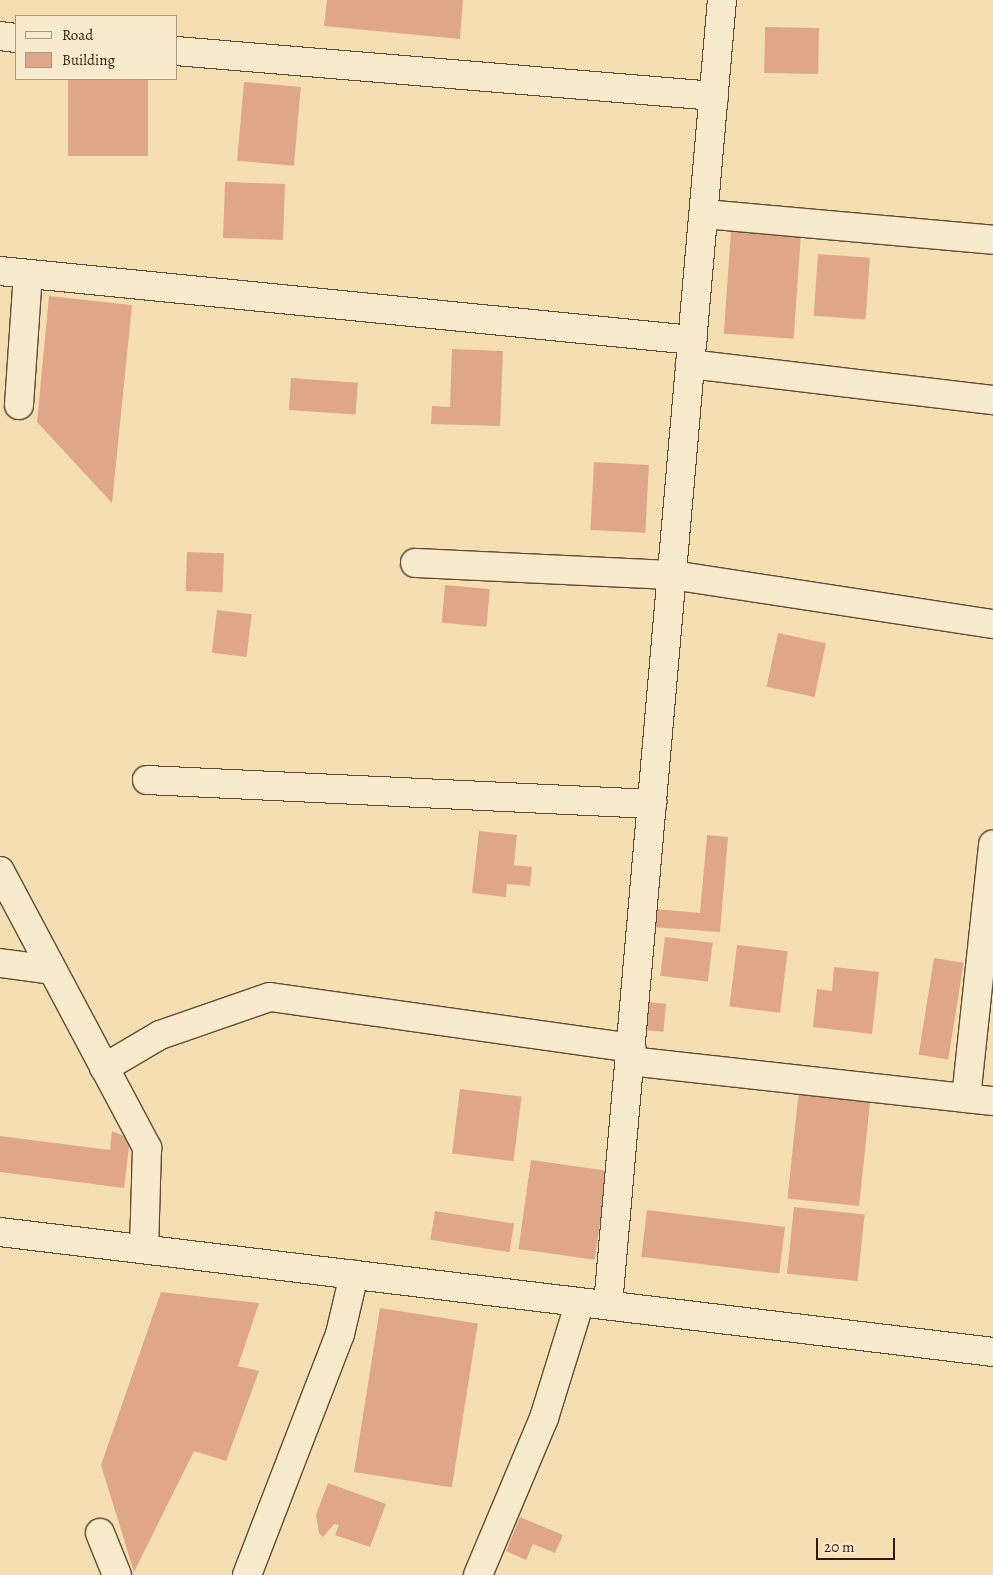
<!DOCTYPE html>
<style>
body{margin:0}
#map{position:relative;width:993px;height:1575px;overflow:hidden;background:#f5dfb2;font-family:Alegreya,serif}
div>[style]{position:absolute}
.building>*{inset:0;background:#dfa788;transform-origin:0 0}
.roads{filter:drop-shadow(1px 0 #634b32) drop-shadow(-1px 0 #634b32) drop-shadow(0 1px #634b32) drop-shadow(0 -1px #634b32)}
.minor>*{height:28px;margin:-14px;padding:0 14px;transform-origin:14px;border-radius:14px;background:#f8eacd}
span{translate:-50% -50%;white-space:nowrap;text-align:center;line-height:1.15;-webkit-text-stroke:5px #f8eacd;paint-order:stroke}
.legend{position:absolute;left:15px;top:15px;width:162px;height:65px;box-sizing:border-box;background:#f8eacd;border:1px solid #a9977e;margin:0;padding:6px 9px;list-style:none;font-size:15px;color:#321a08}
.legend li{display:flex;align-items:center;gap:10px;height:25px}
.legend b{width:25px;border:1px solid #a9977e}
.scale{position:absolute;left:816px;top:1538px;width:79px;height:22px;box-sizing:border-box;border:2px solid #321a08;border-top:0;padding-left:6px;font-size:15px;line-height:18px;white-space:nowrap;color:#321a08;-webkit-text-stroke:4px #f8eacd;paint-order:stroke}
</style>
<div id="map">
<div class="building">
<div style="clip-path:polygon(327px 0,463px 0,460px 39px,324px 26px)"></div>
<div style="left:765px;top:27px;width:54px;height:46px;rotate:1deg"></div>
<div style="left:68px;top:79px;width:80px;height:77px"></div>
<div style="left:244px;top:82px;width:57px;height:79px;rotate:5deg"></div>
<div style="left:225px;top:182px;width:60px;height:56px;rotate:2deg"></div>
<div style="left:731px;top:231px;width:70px;height:103px;rotate:4deg"></div>
<div style="left:818px;top:254px;width:52px;height:62px;rotate:4deg"></div>
<div style="clip-path:polygon(49px 296px,132px 305px,112px 503px,37px 422px)"></div>
<div style="clip-path:polygon(452px 349px,503px 351px,500px 426px,431px 424px,432px 406px,450px 407px)"></div>
<div style="left:291px;top:378px;width:67px;height:32px;rotate:4deg"></div>
<div style="left:594px;top:462px;width:55px;height:68px;rotate:3deg"></div>
<div style="left:187px;top:552px;width:37px;height:39px;rotate:2deg"></div>
<div style="left:445px;top:585px;width:45px;height:38px;rotate:5deg"></div>
<div style="left:217px;top:610px;width:35px;height:43px;rotate:7deg"></div>
<div style="left:778px;top:633px;width:49px;height:55px;rotate:12deg"></div>
<div style="clip-path:polygon(479px 831px,517px 835px,514px 865px,532px 867px,530px 886px,507px 884px,506px 897px,472px 893px)"></div>
<div style="clip-path:polygon(707px 835px,728px 837px,720px 932px,653px 927px,655px 909px,700px 913px)"></div>
<div style="left:665px;top:937px;width:48px;height:39px;rotate:7deg"></div>
<div style="left:737px;top:945px;width:51px;height:62px;rotate:7deg"></div>
<div style="left:934px;top:958px;width:30px;height:98px;rotate:9deg"></div>
<div style="clip-path:polygon(834px 967px,879px 972px,872px 1034px,813px 1027px,817px 989px,832px 991px)"></div>
<div style="left:645px;top:1002px;width:21px;height:28px;rotate:5deg"></div>
<div style="left:460px;top:1089px;width:62px;height:65px;rotate:7deg"></div>
<div style="left:799px;top:1089px;width:72px;height:110px;rotate:6deg"></div>
<div style="clip-path:polygon(112px 1131px,130px 1139px,124px 1188px,0 1172px,0 1136px,110px 1150px)"></div>
<div style="left:531px;top:1160px;width:77px;height:90px;rotate:8deg"></div>
<div style="left:794px;top:1207px;width:71px;height:67px;rotate:6deg"></div>
<div style="left:647px;top:1210px;width:139px;height:47px;rotate:7deg"></div>
<div style="left:435px;top:1211px;width:80px;height:29px;rotate:9deg"></div>
<div style="clip-path:polygon(161px 1292px,259px 1303px,238px 1366px,259px 1371px,226px 1461px,194px 1451px,134px 1572px,101px 1465px)"></div>
<div style="left:380px;top:1308px;width:99px;height:166px;rotate:9deg"></div>
<div style="clip-path:polygon(328px 1483px,386px 1504px,370px 1547px,335px 1535px,339px 1525px,334px 1524px,323px 1537px,319px 1533px,316px 1515px)"></div>
<div style="clip-path:polygon(520px 1517px,563px 1535px,555px 1553px,533px 1544px,526px 1560px,506px 1551px)"></div>
</div>
<div class="roads">
<div class="minor">
<div style="left:0;top:36px;width:16px;rotate:7deg"></div>
<div style="left:176px;top:51px;width:540px;rotate:4.78deg"></div>
<div style="left:704px;top:214px;width:290px;rotate:5.1deg"></div>
<div style="left:0;top:271px;width:696px;rotate:5.69deg"></div>
<div style="left:690px;top:364px;width:305px;rotate:6.8deg"></div>
<div style="left:19px;top:405px;width:131px;rotate:-86.1deg"></div>
<div style="left:415px;top:563px;width:257px;rotate:2.7deg"></div>
<div style="left:672px;top:575px;width:325px;rotate:8.7deg"></div>
<div style="left:147px;top:780px;width:506px;rotate:2.72deg"></div>
<div style="left:0;top:871px;width:314px;rotate:62deg"></div>
<div style="left:147px;top:1148px;width:101px;rotate:91.7deg"></div>
<div style="left:0;top:963px;width:52px;rotate:7.7deg"></div>
<div style="left:630px;top:1061px;width:365px;rotate:6.3deg"></div>
<div style="left:104px;top:1068px;width:65px;rotate:-30.5deg"></div>
<div style="left:160px;top:1035px;width:116px;rotate:-19.1deg"></div>
<div style="left:270px;top:997px;width:365px;rotate:8deg"></div>
<div style="left:966px;top:1098px;width:255px;rotate:-83.9deg"></div>
<div style="left:0;top:1232px;width:1000px;rotate:6.89deg"></div>
<div style="left:608px;top:1305px;width:1310px;rotate:-85.01deg"></div>
<div style="left:100px;top:1533px;width:45px;rotate:68deg"></div>
<div style="left:247px;top:1575px;width:258px;rotate:-68.9deg"></div>
<div style="left:340px;top:1334px;width:61px;rotate:-76.7deg"></div>
<div style="left:478px;top:1575px;width:170px;rotate:-67.2deg"></div>
<div style="left:544px;top:1418px;width:121px;rotate:-72.8deg"></div>
</div>
</div>
<ul class="legend">
<li><b style="height:6px;background:#f8eacd"></b>Road</li>
<li><b style="height:14px;background:#dfa788"></b>Building</li>
</ul>
<div class="scale">20 m</div>
</div>
